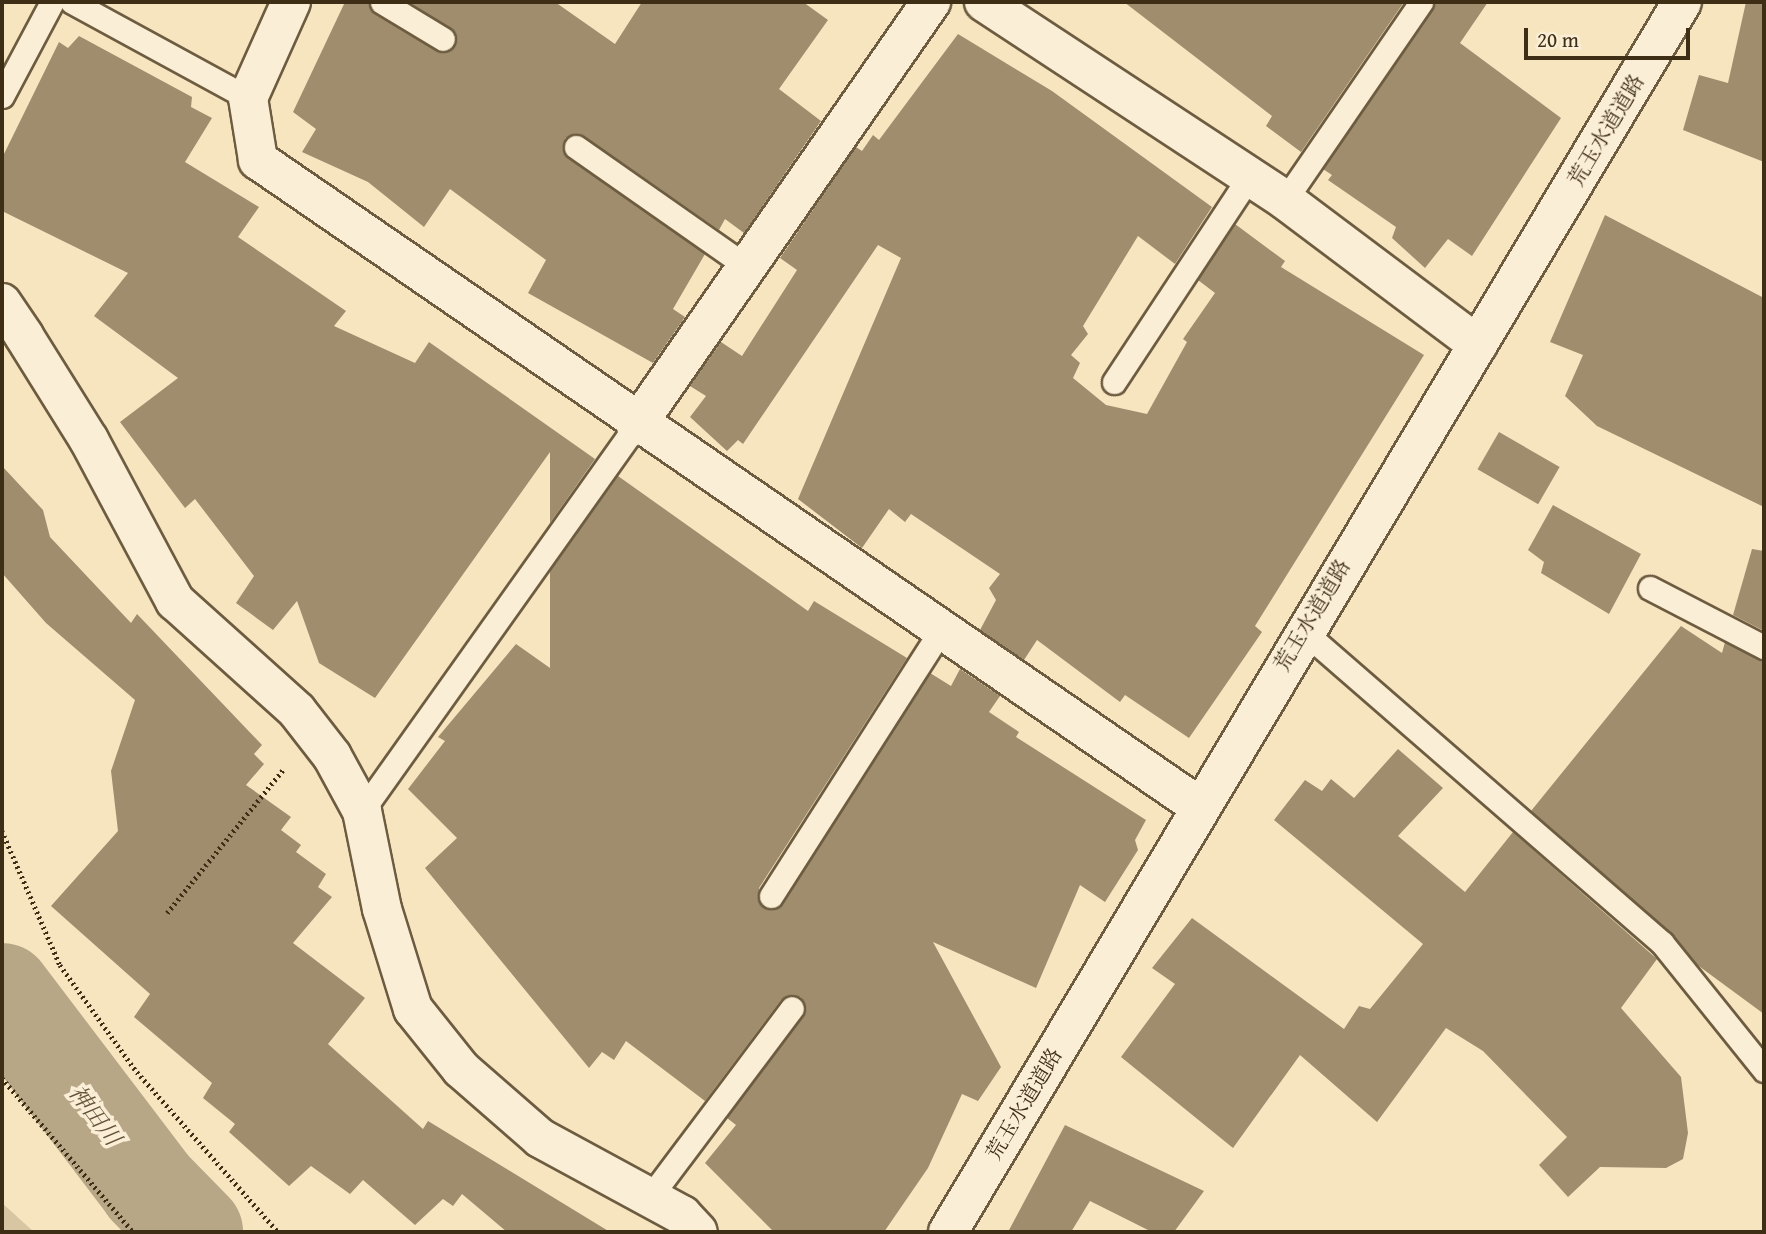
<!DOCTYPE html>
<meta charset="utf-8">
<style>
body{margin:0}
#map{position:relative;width:1766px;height:1234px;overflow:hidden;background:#f7e5c0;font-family:"Gentium Book Plus","Noto Serif JP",serif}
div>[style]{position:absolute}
.green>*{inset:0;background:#d8c6a3}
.river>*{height:100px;margin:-50px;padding:0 50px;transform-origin:50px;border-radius:50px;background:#b8a786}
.building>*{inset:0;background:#9f8d6e;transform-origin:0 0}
.path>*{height:4.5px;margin-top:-2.25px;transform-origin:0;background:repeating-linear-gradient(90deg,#3f2e16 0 2px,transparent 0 5.5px)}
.roads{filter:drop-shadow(2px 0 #6d5c40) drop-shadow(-2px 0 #6d5c40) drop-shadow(0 2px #6d5c40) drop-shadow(0 -2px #6d5c40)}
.service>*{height:23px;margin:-11.5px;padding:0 11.5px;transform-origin:11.5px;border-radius:11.5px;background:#faeed6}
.minor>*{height:38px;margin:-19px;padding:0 19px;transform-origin:19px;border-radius:19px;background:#faeed6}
.tertiary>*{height:38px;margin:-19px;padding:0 19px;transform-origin:19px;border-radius:19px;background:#faeed6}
.secondary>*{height:38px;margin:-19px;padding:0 19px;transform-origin:19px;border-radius:19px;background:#faeed6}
span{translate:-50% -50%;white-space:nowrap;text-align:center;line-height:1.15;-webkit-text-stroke:7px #faeed6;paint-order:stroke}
.street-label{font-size:21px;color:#3f2e16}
.water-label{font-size:23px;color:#635238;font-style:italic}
.frame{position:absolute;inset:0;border:4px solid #3f2e16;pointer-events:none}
.scale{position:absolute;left:1524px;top:28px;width:166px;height:32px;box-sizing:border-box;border:4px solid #3f2e16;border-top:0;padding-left:9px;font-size:21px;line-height:24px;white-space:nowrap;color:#3f2e16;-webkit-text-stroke:5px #faeed6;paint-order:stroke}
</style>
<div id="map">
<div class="green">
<div style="clip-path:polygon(2px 1203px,34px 1232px,2px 1232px)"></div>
</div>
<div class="river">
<div style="left:2px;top:993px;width:243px;rotate:52.8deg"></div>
<div style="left:149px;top:1187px;width:63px;rotate:45.6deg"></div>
</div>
<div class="building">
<div style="clip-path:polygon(345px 2px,368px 2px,375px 14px,443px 53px,455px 46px,455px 32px,409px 2px,555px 2px,615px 44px,642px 2px,803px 2px,828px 20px,779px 89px,821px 121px,744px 233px,725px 219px,719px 230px,584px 136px,565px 138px,568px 158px,705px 254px,673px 309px,685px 317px,653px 363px,528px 293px,546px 260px,450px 189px,424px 227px,368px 182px,302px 152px,316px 129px,293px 112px)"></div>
<div style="clip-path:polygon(1124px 2px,1404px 2px,1301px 152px,1266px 126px,1272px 116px)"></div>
<div style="clip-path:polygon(1435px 2px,1488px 2px,1460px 43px,1561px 118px,1472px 256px,1448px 239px,1425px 268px,1392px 238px,1396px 227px,1328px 180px,1332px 175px,1323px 169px)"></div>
<div style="clip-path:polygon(1746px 2px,1764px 3px,1764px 162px,1683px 130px,1699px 75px,1728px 83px)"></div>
<div style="clip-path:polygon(958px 34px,1052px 91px,1212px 207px,1175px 264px,1138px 236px,1083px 326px,1088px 334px,1071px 355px,1080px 363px,1073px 378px,1106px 405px,1147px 414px,1187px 342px,1183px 339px,1215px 293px,1198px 280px,1235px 224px,1285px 261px,1281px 267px,1424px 355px,1255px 626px,1262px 632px,1189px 738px,1125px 695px,1120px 702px,1037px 640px,1024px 660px,980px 630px,996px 600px,989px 588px,1000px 574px,911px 514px,905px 522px,889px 509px,862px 548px,798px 499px,901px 258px,878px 245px,743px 444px,738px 440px,727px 451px,690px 417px,706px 396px,690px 386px,721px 342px,742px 356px,797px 270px,780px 258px,856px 147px,862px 151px,873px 135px,879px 140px)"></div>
<div style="clip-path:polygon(79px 36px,192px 97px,191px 107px,212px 118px,185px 162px,259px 207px,238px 237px,346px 311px,334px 326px,415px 363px,429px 342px,595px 459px,550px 523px,550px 452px,375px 698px,319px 663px,297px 601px,273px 630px,236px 603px,254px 576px,195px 499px,185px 508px,120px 422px,178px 378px,94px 316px,128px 273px,2px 211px,2px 158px,59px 42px,68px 48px)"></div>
<div style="clip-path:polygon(1605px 215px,1764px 298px,1764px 507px,1597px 426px,1565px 396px,1583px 355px,1550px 342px)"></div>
<div style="left:1499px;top:432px;width:70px;height:43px;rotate:30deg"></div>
<div style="clip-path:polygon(2px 466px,43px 510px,50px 537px,131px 623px,137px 614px,262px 745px,254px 754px,264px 764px,246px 785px,291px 817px,281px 830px,301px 845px,296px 852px,326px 874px,318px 887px,332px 897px,293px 943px,365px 998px,328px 1044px,423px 1129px,428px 1121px,610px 1232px,507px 1232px,462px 1194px,453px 1206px,443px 1199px,415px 1225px,363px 1180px,350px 1194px,311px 1166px,289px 1186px,229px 1132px,235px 1124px,203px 1098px,212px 1083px,134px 1017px,150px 994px,51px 906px,118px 831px,111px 771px,135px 700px,46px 623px,2px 573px)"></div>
<div style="clip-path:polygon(618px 476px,808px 611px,814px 601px,907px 658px,759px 888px,763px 907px,783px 904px,930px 673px,951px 686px,960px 669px,1000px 696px,989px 712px,1019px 732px,1016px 737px,1146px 820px,1135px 840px,1138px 850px,1105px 902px,1080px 885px,1036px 988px,933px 942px,1001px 1067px,978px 1101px,962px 1094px,928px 1168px,884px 1232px,774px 1232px,705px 1163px,736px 1125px,727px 1118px,803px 1016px,801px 997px,781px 1000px,705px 1101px,626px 1041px,614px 1060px,602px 1052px,589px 1068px,425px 868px,457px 838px,408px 789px,445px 741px,438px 737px,516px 644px,550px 668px,550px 571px)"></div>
<div style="clip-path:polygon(1553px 505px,1641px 554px,1609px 614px,1541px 573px,1544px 562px,1528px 550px)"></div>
<div style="clip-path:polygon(1752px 549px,1764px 551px,1764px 631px,1733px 615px)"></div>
<div style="clip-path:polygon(1681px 626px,1722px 653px,1725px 642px,1764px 661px,1764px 1014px,1696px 964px,1671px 933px,1531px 811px)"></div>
<div style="clip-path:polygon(1398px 749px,1443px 788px,1398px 836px,1465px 892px,1513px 832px,1657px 959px,1621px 1008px,1681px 1077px,1688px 1133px,1683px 1159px,1666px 1168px,1600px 1167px,1568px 1197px,1539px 1165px,1567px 1137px,1483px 1051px,1446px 1028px,1377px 1122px,1300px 1055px,1233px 1148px,1121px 1057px,1175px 984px,1152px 968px,1192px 918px,1344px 1029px,1359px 1006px,1370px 1009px,1423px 944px,1274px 820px,1305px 780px,1322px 791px,1331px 779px,1354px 798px)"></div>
<div style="clip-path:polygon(1065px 1125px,1204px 1191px,1174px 1232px,1152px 1232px,1090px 1201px,1071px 1232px,1008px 1232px)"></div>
</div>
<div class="path">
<div style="left:2px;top:831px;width:146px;rotate:66.6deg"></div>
<div style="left:60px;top:965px;width:132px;rotate:54.3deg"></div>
<div style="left:137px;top:1072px;width:213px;rotate:48.6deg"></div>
<div style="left:167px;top:913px;width:184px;rotate:-51deg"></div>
<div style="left:2px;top:1078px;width:202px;rotate:49.6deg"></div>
</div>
<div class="roads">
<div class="service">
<div style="left:72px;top:2px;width:200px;rotate:28.6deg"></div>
<div style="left:382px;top:2px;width:71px;rotate:31.2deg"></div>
<div style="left:2px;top:96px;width:106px;rotate:-62deg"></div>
<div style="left:576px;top:147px;width:208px;rotate:35deg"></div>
<div style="left:1285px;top:200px;width:240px;rotate:-55.5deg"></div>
<div style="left:1114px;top:382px;width:247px;rotate:-56.6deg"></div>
<div style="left:1650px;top:588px;width:128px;rotate:27.4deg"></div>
<div style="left:1302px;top:630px;width:477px;rotate:41deg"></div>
<div style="left:1662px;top:943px;width:163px;rotate:51.2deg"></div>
<div style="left:362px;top:811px;width:473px;rotate:-54.6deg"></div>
<div style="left:771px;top:896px;width:312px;rotate:-57.4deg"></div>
<div style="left:650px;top:1197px;width:236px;rotate:-53.1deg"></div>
</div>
<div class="minor">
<div style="left:291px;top:2px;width:105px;rotate:114.1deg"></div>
<div style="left:248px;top:98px;width:63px;rotate:80.8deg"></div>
<div style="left:258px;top:160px;width:1143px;rotate:34.48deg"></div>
<div style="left:984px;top:2px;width:360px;rotate:33.3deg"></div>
<div style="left:1285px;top:200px;width:241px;rotate:36.9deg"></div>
<div style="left:2px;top:303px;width:40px;rotate:56deg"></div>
<div style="left:636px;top:426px;width:517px;rotate:-55.17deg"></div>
</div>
<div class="tertiary">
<div style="left:24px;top:336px;width:123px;rotate:58deg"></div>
<div style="left:89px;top:440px;width:183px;rotate:61.9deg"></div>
<div style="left:175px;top:601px;width:164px;rotate:42deg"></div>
<div style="left:297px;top:711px;width:57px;rotate:52.1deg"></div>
<div style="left:332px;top:756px;width:63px;rotate:61.4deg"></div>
<div style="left:362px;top:811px;width:100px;rotate:78.5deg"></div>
<div style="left:382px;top:909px;width:105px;rotate:72.8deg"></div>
<div style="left:413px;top:1009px;width:77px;rotate:51.3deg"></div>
<div style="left:461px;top:1069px;width:105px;rotate:41.1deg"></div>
<div style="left:540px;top:1138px;width:162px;rotate:28.5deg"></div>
<div style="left:682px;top:1215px;width:23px;rotate:47deg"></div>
</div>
<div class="secondary">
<div style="left:948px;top:1232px;width:1432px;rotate:-59.17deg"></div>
</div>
</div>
<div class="street-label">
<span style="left:1606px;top:130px;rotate:-59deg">荒玉水道道路</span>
<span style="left:1312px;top:615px;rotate:-59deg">荒玉水道道路</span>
<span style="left:1024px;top:1104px;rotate:-59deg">荒玉水道道路</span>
</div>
<div class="water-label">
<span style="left:95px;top:1115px;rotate:53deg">神田川</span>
</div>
<div class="frame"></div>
<div class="scale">20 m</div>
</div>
